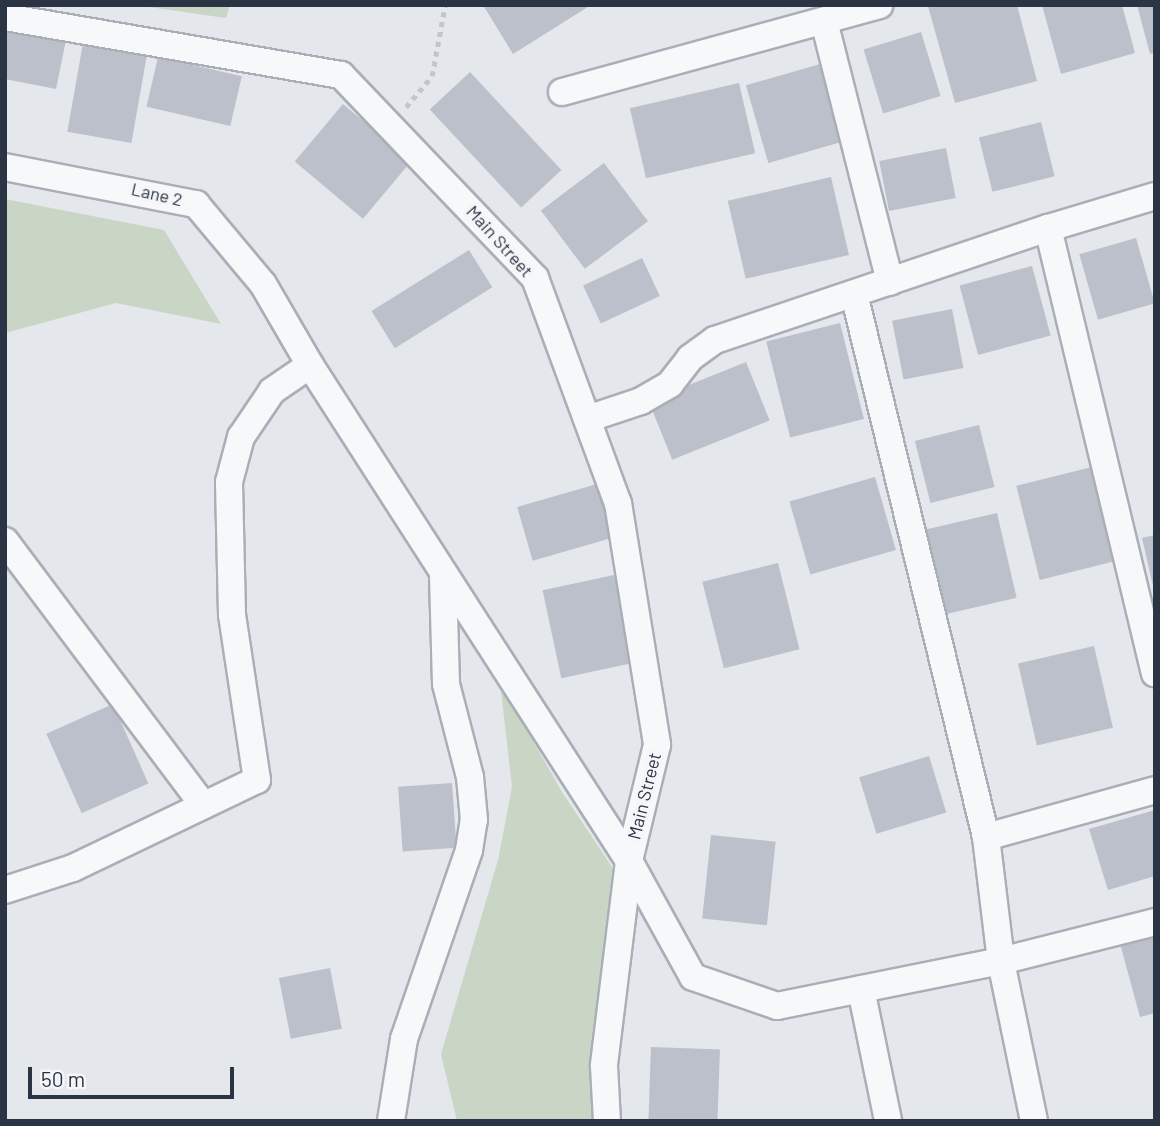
<!DOCTYPE html>
<style>
body{margin:0}
#map{position:relative;width:1160px;height:1126px;overflow:hidden;background:#e4e7ec;font-family:Barlow,sans-serif}
div>[style]{position:absolute}
.green>*{inset:0;background:#c9d6c5}
.building>*{inset:0;background:#bbc0ca;transform-origin:0 0}
.path>*{height:4.5px;margin-top:-2.25px;transform-origin:0;background:repeating-linear-gradient(90deg,#c2c5cb 0 5px,transparent 0 10px)}
.roads{filter:drop-shadow(2px 0 #a9aeb7) drop-shadow(-2px 0 #a9aeb7) drop-shadow(0 2px #a9aeb7) drop-shadow(0 -2px #a9aeb7)}
.minor>*{height:26px;margin:-13px;padding:0 13px;transform-origin:13px;border-radius:13px;background:#f7f8fa}
span{translate:-50% -50%;white-space:nowrap;text-align:center;line-height:1.15;-webkit-text-stroke:7px #f4f6f9;paint-order:stroke}
.street-label{font-size:18px;color:#2b3445}
.frame{position:absolute;inset:0;border:7px solid #2b3445;pointer-events:none}
.scale{position:absolute;left:28px;top:1067px;width:206px;height:32px;box-sizing:border-box;border:4px solid #2b3445;border-top:0;padding-left:9px;font-size:21px;line-height:24px;white-space:nowrap;color:#2b3445;-webkit-text-stroke:5px #f4f6f9;paint-order:stroke}
</style>
<div id="map">
<div class="green">
<div style="clip-path:polygon(135px 5px,230px 5px,226px 18px)"></div>
<div style="clip-path:polygon(5px 199px,164px 230px,221px 324px,116px 303px,5px 333px)"></div>
<div style="clip-path:polygon(500px 682px,562px 792px,614px 870px,596px 1032px,595px 1121px,457px 1121px,441px 1054px,498px 860px,512px 787px)"></div>
</div>
<div class="building">
<div style="clip-path:polygon(483px 5px,591px 5px,513px 54px)"></div>
<div style="clip-path:polygon(1017px 5px,1037px 81px,955px 103px,928px 6px)"></div>
<div style="clip-path:polygon(1042px 5px,1122px 5px,1135px 53px,1061px 74px)"></div>
<div style="clip-path:polygon(1137px 5px,1155px 5px,1155px 52px,1150px 54px)"></div>
<div style="clip-path:polygon(5px 29px,66px 40px,56px 89px,5px 79px)"></div>
<div style="left:921px;top:32px;width:67px;height:60px;rotate:73deg"></div>
<div style="left:83px;top:43px;width:65px;height:90px;rotate:10deg"></div>
<div style="left:158px;top:57px;width:86px;height:51px;rotate:13deg"></div>
<div style="left:820px;top:64px;width:81px;height:77px;rotate:74deg"></div>
<div style="left:470px;top:72px;width:134px;height:55px;rotate:47deg"></div>
<div style="left:739px;top:83px;width:72px;height:112px;rotate:77deg"></div>
<div style="left:343px;top:104px;width:89px;height:75px;rotate:40deg"></div>
<div style="left:1041px;top:122px;width:56px;height:64px;rotate:76deg"></div>
<div style="left:946px;top:148px;width:51px;height:68px;rotate:79deg"></div>
<div style="left:604px;top:163px;width:73px;height:79px;rotate:53deg"></div>
<div style="left:831px;top:177px;width:80px;height:106px;rotate:77deg"></div>
<div style="left:1136px;top:238px;width:68px;height:59px;rotate:74deg"></div>
<div style="left:469px;top:250px;width:44px;height:115px;rotate:58deg"></div>
<div style="left:642px;top:258px;width:42px;height:65px;rotate:65deg"></div>
<div style="left:1032px;top:266px;width:72px;height:75px;rotate:75deg"></div>
<div style="left:952px;top:309px;width:60px;height:61px;rotate:79deg"></div>
<div style="left:840px;top:323px;width:99px;height:76px;rotate:76deg"></div>
<div style="left:746px;top:362px;width:63px;height:105px;rotate:68deg"></div>
<div style="left:979px;top:425px;width:64px;height:66px;rotate:76deg"></div>
<div style="left:1092px;top:467px;width:97px;height:78px;rotate:76deg"></div>
<div style="left:875px;top:477px;width:76px;height:89px;rotate:74deg"></div>
<div style="left:597px;top:484px;width:56px;height:83px;rotate:74deg"></div>
<div style="left:997px;top:513px;width:87px;height:82px;rotate:77deg"></div>
<div style="clip-path:polygon(1155px 535px,1155px 590px,1154px 590px,1142px 538px)"></div>
<div style="left:778px;top:563px;width:89px;height:78px;rotate:76deg"></div>
<div style="left:614px;top:575px;width:90px;height:73px;rotate:78deg"></div>
<div style="left:1094px;top:646px;width:84px;height:78px;rotate:77deg"></div>
<div style="left:113px;top:704px;width:87px;height:73px;rotate:66deg"></div>
<div style="left:929px;top:756px;width:59px;height:73px;rotate:73deg"></div>
<div style="left:452px;top:783px;width:65px;height:54px;rotate:86deg"></div>
<div style="clip-path:polygon(1155px 810px,1155px 876px,1108px 890px,1089px 829px)"></div>
<div style="left:711px;top:835px;width:65px;height:84px;rotate:6deg"></div>
<div style="clip-path:polygon(1155px 926px,1155px 1013px,1140px 1017px,1118px 936px)"></div>
<div style="left:330px;top:968px;width:62px;height:52px;rotate:79deg"></div>
<div style="left:651px;top:1047px;width:69px;height:74px;rotate:2deg"></div>
</div>
<div class="path">
<div style="left:406px;top:107px;width:40px;rotate:-50deg"></div>
<div style="left:432px;top:76px;width:72px;rotate:-79.6deg"></div>
</div>
<div class="roads">
<div class="minor">
<div style="left:5px;top:17px;width:341px;rotate:9.8deg"></div>
<div style="left:341px;top:75px;width:281px;rotate:46.3deg"></div>
<div style="left:535px;top:278px;width:240px;rotate:69.8deg"></div>
<div style="left:618px;top:503px;width:245px;rotate:80.8deg"></div>
<div style="left:657px;top:745px;width:119px;rotate:103.6deg"></div>
<div style="left:629px;top:861px;width:207px;rotate:97deg"></div>
<div style="left:604px;top:1066px;width:55px;rotate:86.9deg"></div>
<div style="left:824px;top:21px;width:269px;rotate:75.8deg"></div>
<div style="left:562px;top:92px;width:329px;rotate:-15.3deg"></div>
<div style="left:5px;top:167px;width:195px;rotate:11deg"></div>
<div style="left:196px;top:204px;width:104px;rotate:50.1deg"></div>
<div style="left:263px;top:284px;width:94px;rotate:59.9deg"></div>
<div style="left:310px;top:365px;width:590px;rotate:57.25deg"></div>
<div style="left:629px;top:861px;width:132px;rotate:61.1deg"></div>
<div style="left:693px;top:977px;width:89px;rotate:19deg"></div>
<div style="left:777px;top:1006px;width:228px;rotate:-11.4deg"></div>
<div style="left:1001px;top:961px;width:125px;rotate:-96.9deg"></div>
<div style="left:986px;top:837px;width:559px;rotate:-103.66deg"></div>
<div style="left:1155px;top:196px;width:112px;rotate:163.3deg"></div>
<div style="left:1048px;top:228px;width:458px;rotate:76.5deg"></div>
<div style="left:587px;top:419px;width:57px;rotate:-18.4deg"></div>
<div style="left:641px;top:401px;width:34px;rotate:-30deg"></div>
<div style="left:670px;top:384px;width:33px;rotate:-52deg"></div>
<div style="left:690px;top:358px;width:31px;rotate:-36deg"></div>
<div style="left:715px;top:340px;width:351px;rotate:-18.6deg"></div>
<div style="left:5px;top:541px;width:330px;rotate:53.1deg"></div>
<div style="left:986px;top:837px;width:175px;rotate:-15.5deg"></div>
<div style="left:5px;top:890px;width:71px;rotate:-17.9deg"></div>
<div style="left:73px;top:868px;width:204px;rotate:-25.6deg"></div>
<div style="left:257px;top:780px;width:167px;rotate:-98.6deg"></div>
<div style="left:232px;top:615px;width:133px;rotate:-91.3deg"></div>
<div style="left:229px;top:482px;width:47px;rotate:-75.1deg"></div>
<div style="left:241px;top:437px;width:55px;rotate:-56deg"></div>
<div style="left:272px;top:391px;width:46px;rotate:-34.4deg"></div>
<div style="left:861px;top:989px;width:135px;rotate:78.4deg"></div>
<div style="left:391px;top:1121px;width:83px;rotate:-81deg"></div>
<div style="left:404px;top:1039px;width:200px;rotate:-71deg"></div>
<div style="left:469px;top:850px;width:30px;rotate:-81deg"></div>
<div style="left:474px;top:820px;width:43px;rotate:-95.3deg"></div>
<div style="left:470px;top:777px;width:96px;rotate:-104.5deg"></div>
<div style="left:446px;top:684px;width:109px;rotate:-91.6deg"></div>
<div style="left:1034px;top:1121px;width:163px;rotate:-101.7deg"></div>
<div style="left:1001px;top:961px;width:159px;rotate:-14.2deg"></div>
</div>
</div>
<div class="street-label">
<span style="left:157px;top:194px;rotate:13deg">Lane 2</span>
<span style="left:500px;top:241px;rotate:48deg">Main Street</span>
<span style="left:644px;top:796px;rotate:-76deg">Main Street</span>
</div>
<div class="frame"></div>
<div class="scale">50 m</div>
</div>
